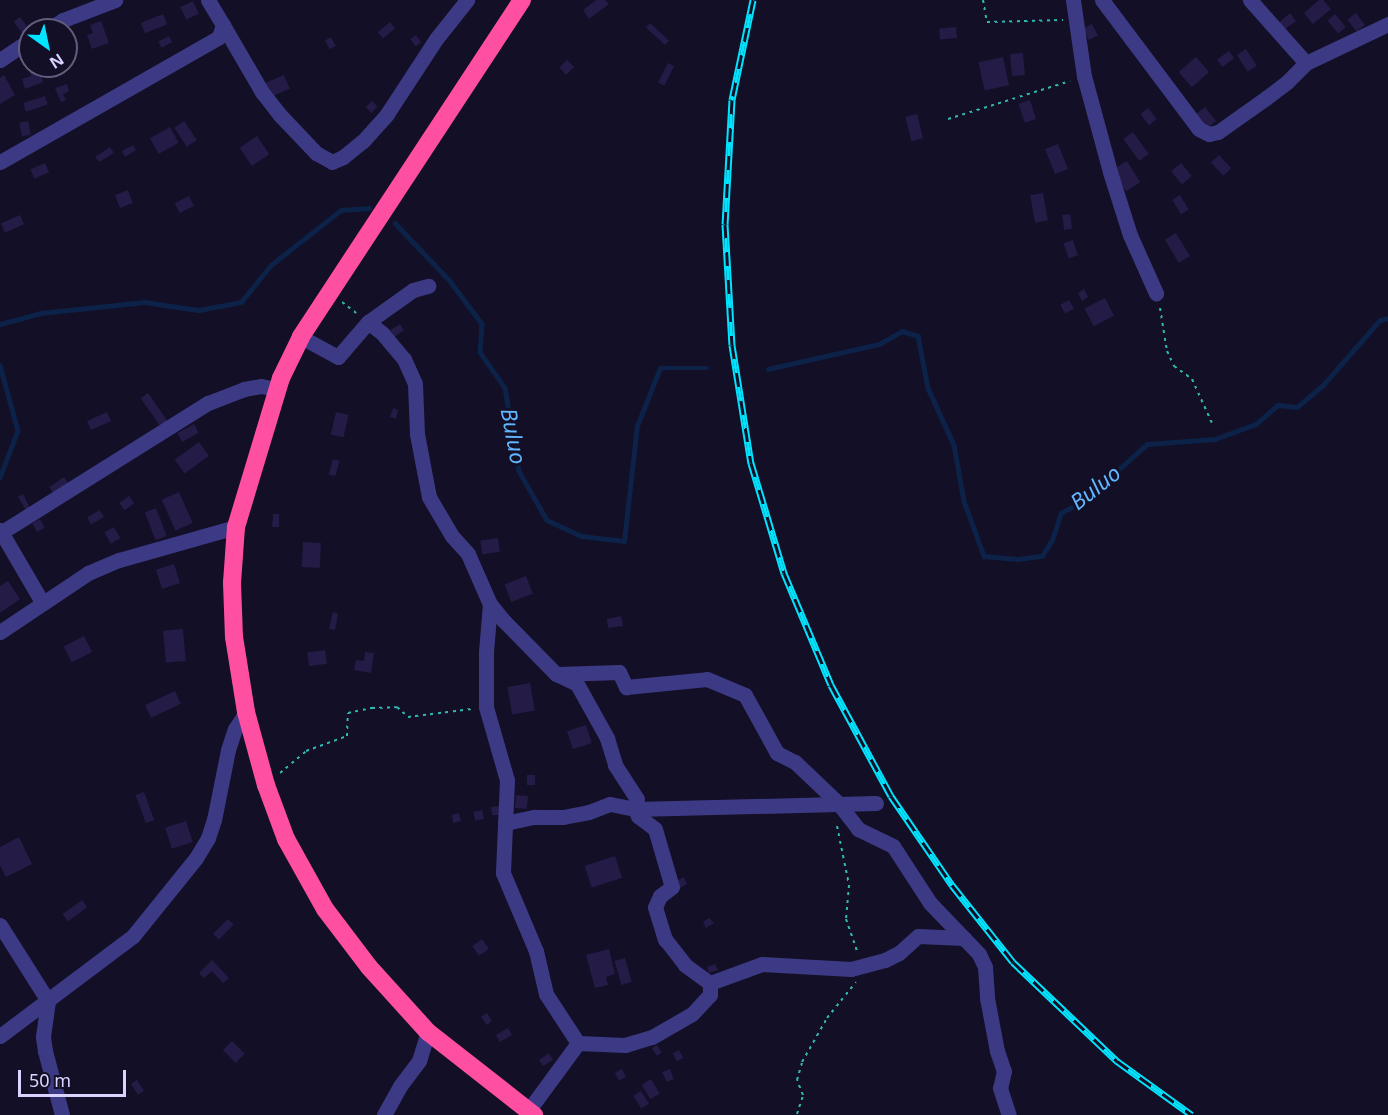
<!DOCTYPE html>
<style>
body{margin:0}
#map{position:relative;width:1388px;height:1115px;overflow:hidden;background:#130f26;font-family:"Noto Sans",sans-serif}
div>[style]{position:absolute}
.stream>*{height:4.5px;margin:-2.25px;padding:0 2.25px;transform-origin:2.25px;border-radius:2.25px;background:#0c2248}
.building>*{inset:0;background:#241b47;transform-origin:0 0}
.path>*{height:2px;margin-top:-1px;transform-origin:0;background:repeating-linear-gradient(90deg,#2fb8b0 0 3px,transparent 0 7.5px)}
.minor>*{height:15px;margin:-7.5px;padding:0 7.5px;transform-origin:7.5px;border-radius:7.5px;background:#3d3a85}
.highway>*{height:18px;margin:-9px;padding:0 9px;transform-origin:9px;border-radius:9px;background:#ff4fa3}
.rail>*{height:7px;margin-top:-3.5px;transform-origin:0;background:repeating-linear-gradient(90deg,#130f26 0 14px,#00e5ff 0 28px);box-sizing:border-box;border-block:2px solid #00e5ff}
span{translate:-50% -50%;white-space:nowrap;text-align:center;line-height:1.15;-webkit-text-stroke:6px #130f26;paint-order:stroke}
.water-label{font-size:22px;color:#62b6ff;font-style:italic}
.north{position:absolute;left:18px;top:18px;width:60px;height:60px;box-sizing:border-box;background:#130f26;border:2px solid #625e7d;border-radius:50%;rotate:147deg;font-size:16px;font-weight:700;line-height:24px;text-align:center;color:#d9d4ff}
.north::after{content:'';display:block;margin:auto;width:21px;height:27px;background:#00e5ff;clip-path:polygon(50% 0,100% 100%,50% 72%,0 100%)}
.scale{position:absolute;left:18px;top:1070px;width:108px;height:27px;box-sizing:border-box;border:3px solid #d9d4ff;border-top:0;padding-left:8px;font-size:18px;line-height:21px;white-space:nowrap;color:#d9d4ff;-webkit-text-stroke:4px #130f26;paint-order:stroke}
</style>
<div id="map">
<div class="stream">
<div style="left:395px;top:223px;width:80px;rotate:46.5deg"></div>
<div style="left:450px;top:281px;width:54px;rotate:53.3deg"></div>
<div style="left:482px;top:324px;width:28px;rotate:94deg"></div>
<div style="left:480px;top:352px;width:44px;rotate:55.2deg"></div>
<div style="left:505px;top:388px;width:84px;rotate:80.4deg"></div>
<div style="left:519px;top:471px;width:56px;rotate:60.3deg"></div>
<div style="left:547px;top:520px;width:38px;rotate:25deg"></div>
<div style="left:582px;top:536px;width:42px;rotate:6.8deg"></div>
<div style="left:624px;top:541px;width:116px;rotate:-83.6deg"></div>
<div style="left:637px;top:426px;width:62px;rotate:-68.4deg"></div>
<div style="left:660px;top:368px;width:47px"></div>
<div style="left:0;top:324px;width:42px;rotate:-15deg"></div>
<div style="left:41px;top:313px;width:104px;rotate:-6.1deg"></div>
<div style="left:144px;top:302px;width:56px;rotate:8.3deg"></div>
<div style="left:199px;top:310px;width:43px;rotate:-10.8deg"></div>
<div style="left:241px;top:302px;width:48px;rotate:-51deg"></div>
<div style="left:271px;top:265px;width:89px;rotate:-38.2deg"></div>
<div style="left:341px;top:210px;width:28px;rotate:-4deg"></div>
<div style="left:0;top:365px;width:68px;rotate:74.7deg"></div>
<div style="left:18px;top:431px;width:50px;rotate:111deg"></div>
<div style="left:768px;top:369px;width:114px;rotate:-12.7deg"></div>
<div style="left:879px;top:344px;width:26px;rotate:-29deg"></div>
<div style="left:902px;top:331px;width:17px;rotate:17deg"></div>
<div style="left:918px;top:336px;width:53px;rotate:79.1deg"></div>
<div style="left:928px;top:388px;width:63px;rotate:65.5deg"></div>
<div style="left:954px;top:445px;width:57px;rotate:79.9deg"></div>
<div style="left:964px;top:501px;width:59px;rotate:70deg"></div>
<div style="left:984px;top:556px;width:33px;rotate:5deg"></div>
<div style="left:1017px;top:559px;width:25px;rotate:-7deg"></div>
<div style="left:1042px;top:556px;width:19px;rotate:-58deg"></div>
<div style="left:1052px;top:540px;width:28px;rotate:-72deg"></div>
<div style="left:1061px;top:513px;width:29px;rotate:-29deg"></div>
<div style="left:1086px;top:499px;width:82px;rotate:-42deg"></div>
<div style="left:1147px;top:444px;width:68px;rotate:-4.2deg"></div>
<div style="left:1215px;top:439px;width:44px;rotate:-20.1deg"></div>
<div style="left:1256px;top:424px;width:29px;rotate:-41deg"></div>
<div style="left:1278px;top:405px;width:19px;rotate:6deg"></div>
<div style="left:1297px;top:407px;width:34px;rotate:-40deg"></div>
<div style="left:1323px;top:385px;width:86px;rotate:-48.8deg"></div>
<div style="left:1380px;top:320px;width:8px;rotate:-14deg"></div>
</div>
<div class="building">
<div style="clip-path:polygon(596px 0,605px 0,609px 4px,589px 19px,583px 10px)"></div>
<div style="clip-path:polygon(1319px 0,1323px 0,1331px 9px,1313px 24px,1304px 13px)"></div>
<div style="left:193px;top:1px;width:14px;height:14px;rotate:65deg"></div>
<div style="clip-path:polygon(1290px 13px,1296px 21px,1281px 32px,1276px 25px)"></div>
<div style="left:1356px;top:13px;width:15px;height:11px;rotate:53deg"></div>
<div style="left:163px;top:14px;width:11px;height:24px;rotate:68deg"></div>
<div style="left:1335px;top:14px;width:17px;height:10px;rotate:50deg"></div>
<div style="left:20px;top:17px;width:15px;height:8px;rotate:53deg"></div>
<div style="clip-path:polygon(101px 21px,109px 43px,92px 49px,87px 35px,93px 33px,90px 25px)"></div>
<div style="left:390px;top:22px;width:8px;height:16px;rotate:50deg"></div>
<div style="left:650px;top:23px;width:26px;height:6px;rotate:43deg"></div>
<div style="left:1092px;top:24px;width:13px;height:10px;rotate:63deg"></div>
<div style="left:956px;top:27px;width:11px;height:17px;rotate:85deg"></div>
<div style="left:416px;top:35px;width:9px;height:7px;rotate:54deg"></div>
<div style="left:169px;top:36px;width:7px;height:12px;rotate:63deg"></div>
<div style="left:331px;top:37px;width:10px;height:7px;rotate:61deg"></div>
<div style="left:1246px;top:49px;width:20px;height:11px;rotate:57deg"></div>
<div style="left:1229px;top:51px;width:9px;height:15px;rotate:54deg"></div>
<div style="left:1023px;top:53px;width:22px;height:13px;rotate:85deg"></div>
<div style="left:1003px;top:57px;width:29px;height:25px;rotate:78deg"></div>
<div style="left:1196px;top:57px;width:20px;height:23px;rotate:49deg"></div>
<div style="left:567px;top:60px;width:10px;height:11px;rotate:45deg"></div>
<div style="left:668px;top:63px;width:7px;height:22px;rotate:27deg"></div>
<div style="clip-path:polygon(39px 69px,43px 82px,25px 89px,22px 79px,31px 76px,30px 72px)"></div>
<div style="clip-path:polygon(4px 75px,15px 95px,0 104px,0 78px)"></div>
<div style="left:284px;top:75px;width:15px;height:21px;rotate:67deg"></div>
<div style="clip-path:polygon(67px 84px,69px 91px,63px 94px,66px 100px,61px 102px,55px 88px)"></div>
<div style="left:45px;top:96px;width:9px;height:23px;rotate:72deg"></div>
<div style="left:1030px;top:100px;width:20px;height:12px;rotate:72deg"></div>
<div style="left:372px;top:101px;width:8px;height:9px;rotate:45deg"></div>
<div style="left:1205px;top:107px;width:18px;height:11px;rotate:52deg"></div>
<div style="left:1148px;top:108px;width:14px;height:10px;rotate:51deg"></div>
<div style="left:917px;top:114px;width:25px;height:12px;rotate:76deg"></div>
<div style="left:28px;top:121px;width:14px;height:9px;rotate:78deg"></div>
<div style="left:184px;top:121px;width:23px;height:12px;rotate:56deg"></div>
<div style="left:170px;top:127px;width:18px;height:23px;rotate:61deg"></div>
<div style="left:1133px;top:132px;width:27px;height:12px;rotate:54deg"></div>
<div style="left:257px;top:136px;width:22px;height:21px;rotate:56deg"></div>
<div style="left:1058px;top:144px;width:27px;height:14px;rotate:68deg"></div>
<div style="clip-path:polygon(133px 145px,136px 150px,125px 157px,122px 151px)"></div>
<div style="clip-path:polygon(110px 147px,114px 153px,99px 162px,95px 157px)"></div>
<div style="left:1219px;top:155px;width:18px;height:11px;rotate:47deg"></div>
<div style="left:1127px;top:161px;width:25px;height:17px;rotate:58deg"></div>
<div style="left:45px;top:163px;width:10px;height:16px;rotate:66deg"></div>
<div style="left:1181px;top:163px;width:17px;height:13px;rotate:50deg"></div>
<div style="left:128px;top:190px;width:14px;height:14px;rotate:69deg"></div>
<div style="left:1043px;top:193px;width:28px;height:13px;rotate:80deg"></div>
<div style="left:1180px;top:195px;width:17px;height:9px;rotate:59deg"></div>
<div style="left:189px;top:196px;width:11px;height:16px;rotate:63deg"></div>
<div style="left:1070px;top:214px;width:15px;height:8px;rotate:82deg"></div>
<div style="left:20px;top:215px;width:10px;height:21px;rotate:66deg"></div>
<div style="left:1176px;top:233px;width:27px;height:13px;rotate:59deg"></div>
<div style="left:1073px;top:240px;width:16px;height:10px;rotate:72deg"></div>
<div style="clip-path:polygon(1084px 289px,1088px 297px,1082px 301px,1078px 293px)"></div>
<div style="left:1105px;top:298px;width:20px;height:23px;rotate:63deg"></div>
<div style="left:1069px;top:300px;width:10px;height:10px;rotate:61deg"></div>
<div style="clip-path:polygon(400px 324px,404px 330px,393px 338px,389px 331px)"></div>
<div style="left:148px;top:393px;width:35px;height:9px;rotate:55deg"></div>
<div style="clip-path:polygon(393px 408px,398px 410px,396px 419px,390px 417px)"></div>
<div style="left:107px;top:412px;width:10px;height:22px;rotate:66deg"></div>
<div style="left:336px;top:412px;width:13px;height:23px;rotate:13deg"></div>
<div style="left:194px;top:424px;width:10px;height:19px;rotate:61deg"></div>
<div style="left:199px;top:442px;width:17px;height:30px;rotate:54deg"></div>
<div style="left:333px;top:459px;width:7px;height:16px;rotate:16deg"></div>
<div style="left:64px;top:477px;width:11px;height:18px;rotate:56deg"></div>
<div style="left:179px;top:492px;width:34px;height:19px;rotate:66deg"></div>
<div style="clip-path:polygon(23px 494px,31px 510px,27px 512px,18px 497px)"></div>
<div style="left:129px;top:496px;width:9px;height:12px;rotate:54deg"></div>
<div style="left:156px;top:508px;width:30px;height:12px;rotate:69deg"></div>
<div style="left:100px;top:510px;width:8px;height:15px;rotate:60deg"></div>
<div style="clip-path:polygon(273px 514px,279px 514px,279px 527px,272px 527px)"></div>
<div style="left:40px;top:519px;width:10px;height:9px;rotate:61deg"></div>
<div style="left:114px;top:527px;width:13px;height:11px;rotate:61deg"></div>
<div style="left:498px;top:538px;width:14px;height:18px;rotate:82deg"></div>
<div style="left:303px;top:542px;width:18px;height:25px;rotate:3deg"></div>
<div style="left:174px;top:564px;width:20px;height:19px;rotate:72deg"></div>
<div style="left:526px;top:576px;width:19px;height:23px;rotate:69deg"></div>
<div style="clip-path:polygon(8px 581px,20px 599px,0 613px,0 586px)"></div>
<div style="clip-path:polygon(333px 612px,338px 614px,335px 630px,329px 629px)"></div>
<div style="clip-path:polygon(621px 616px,623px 626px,608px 628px,607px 619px)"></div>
<div style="left:183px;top:629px;width:32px;height:20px;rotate:85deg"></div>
<div style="left:84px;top:636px;width:18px;height:23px;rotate:63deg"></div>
<div style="left:325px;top:650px;width:14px;height:18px;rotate:82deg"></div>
<div style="clip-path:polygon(365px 652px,374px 653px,371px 673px,354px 670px,356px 660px,364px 661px)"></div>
<div style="left:530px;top:683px;width:28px;height:23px;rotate:80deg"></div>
<div style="left:175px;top:691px;width:14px;height:33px;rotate:65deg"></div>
<div style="left:586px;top:725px;width:19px;height:20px;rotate:72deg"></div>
<div style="left:527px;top:775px;width:8px;height:10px"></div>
<div style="left:144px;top:792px;width:30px;height:9px;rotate:70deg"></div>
<div style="left:516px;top:795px;width:12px;height:13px;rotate:5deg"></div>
<div style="clip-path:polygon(499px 806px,499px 815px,492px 815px,491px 807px)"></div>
<div style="left:482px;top:810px;width:9px;height:9px;rotate:77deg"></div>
<div style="clip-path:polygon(459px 813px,461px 821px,453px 823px,452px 815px)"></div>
<div style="left:186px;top:821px;width:22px;height:22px;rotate:72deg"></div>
<div style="clip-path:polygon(19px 837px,32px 864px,6px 877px,0 865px,0 847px)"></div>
<div style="left:615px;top:856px;width:23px;height:32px;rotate:72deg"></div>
<div style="clip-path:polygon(684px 877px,687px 884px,680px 888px,676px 881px)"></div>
<div style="left:82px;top:900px;width:9px;height:24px;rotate:54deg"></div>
<div style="clip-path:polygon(709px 918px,714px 923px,706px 928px,703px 922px)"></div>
<div style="left:228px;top:919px;width:8px;height:21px;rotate:45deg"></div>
<div style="left:482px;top:939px;width:12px;height:12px;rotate:55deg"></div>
<div style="clip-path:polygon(609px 949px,615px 974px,606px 977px,608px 985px,595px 988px,586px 955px)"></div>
<div style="left:625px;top:958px;width:25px;height:11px;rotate:74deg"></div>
<div style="clip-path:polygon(212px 960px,229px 978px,223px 983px,212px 971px,204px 978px,199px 973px)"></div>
<div style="clip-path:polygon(715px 964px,718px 970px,709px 973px,707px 967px)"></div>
<div style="clip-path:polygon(487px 1013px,492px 1021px,487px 1025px,481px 1017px)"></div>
<div style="left:508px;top:1028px;width:8px;height:14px;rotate:60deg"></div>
<div style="left:232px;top:1041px;width:18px;height:13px;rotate:45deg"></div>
<div style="left:657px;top:1045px;width:9px;height:6px;rotate:58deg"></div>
<div style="left:679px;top:1050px;width:9px;height:7px;rotate:63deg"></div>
<div style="clip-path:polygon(549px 1053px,553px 1060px,543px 1066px,539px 1060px)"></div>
<div style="left:622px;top:1069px;width:9px;height:8px;rotate:63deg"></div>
<div style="clip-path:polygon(670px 1069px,674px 1079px,667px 1082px,662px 1072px)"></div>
<div style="left:651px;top:1079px;width:17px;height:11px;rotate:59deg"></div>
<div style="left:137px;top:1080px;width:13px;height:7px;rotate:58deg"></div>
<div style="left:641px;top:1091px;width:15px;height:9px;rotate:58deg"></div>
</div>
<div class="path">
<div style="left:983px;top:0;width:22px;rotate:80deg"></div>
<div style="left:987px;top:22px;width:76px;rotate:-1.5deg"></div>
<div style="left:948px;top:119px;width:128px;rotate:-17.3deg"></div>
<div style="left:342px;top:302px;width:18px;rotate:38deg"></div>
<div style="left:1160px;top:308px;width:44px;rotate:80.8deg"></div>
<div style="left:1167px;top:351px;width:17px;rotate:65deg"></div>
<div style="left:1174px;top:366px;width:22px;rotate:36deg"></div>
<div style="left:1192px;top:379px;width:48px;rotate:65.6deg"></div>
<div style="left:280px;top:773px;width:34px;rotate:-40deg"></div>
<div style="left:306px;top:751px;width:44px;rotate:-20.1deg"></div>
<div style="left:347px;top:736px;width:23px;rotate:-88deg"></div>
<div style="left:348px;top:713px;width:25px;rotate:-12deg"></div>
<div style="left:372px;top:708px;width:25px;rotate:-2deg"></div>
<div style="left:397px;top:707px;width:15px;rotate:42deg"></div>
<div style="left:408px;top:717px;width:64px;rotate:-7.2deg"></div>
<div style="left:837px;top:826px;width:60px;rotate:78.5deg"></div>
<div style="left:849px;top:885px;width:34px;rotate:95deg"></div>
<div style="left:846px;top:919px;width:34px;rotate:71deg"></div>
<div style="left:797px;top:1114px;width:20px;rotate:-72deg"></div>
<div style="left:803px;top:1095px;width:16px;rotate:-112deg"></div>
<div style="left:797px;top:1080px;width:19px;rotate:-74deg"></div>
<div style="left:802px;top:1062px;width:51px;rotate:-60.4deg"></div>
<div style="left:827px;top:1018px;width:46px;rotate:-51.1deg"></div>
</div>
<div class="minor">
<div style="left:1073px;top:0;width:77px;rotate:81.8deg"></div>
<div style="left:1084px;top:76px;width:99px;rotate:74.8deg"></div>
<div style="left:1110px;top:172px;width:66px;rotate:72.4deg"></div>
<div style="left:1130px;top:235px;width:64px;rotate:65.9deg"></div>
<div style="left:1102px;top:0;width:161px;rotate:53.1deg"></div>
<div style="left:1199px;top:129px;width:11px;rotate:27deg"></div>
<div style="left:1209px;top:134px;width:9px;rotate:-13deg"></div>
<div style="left:1218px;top:132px;width:59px;rotate:-35.3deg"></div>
<div style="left:1266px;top:98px;width:26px;rotate:-37deg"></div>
<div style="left:1287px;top:82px;width:27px;rotate:-45deg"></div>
<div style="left:1250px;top:0;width:84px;rotate:48.4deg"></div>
<div style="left:1306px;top:63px;width:91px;rotate:-25.4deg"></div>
<div style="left:223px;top:25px;width:78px;rotate:59.8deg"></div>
<div style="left:262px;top:92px;width:28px;rotate:52deg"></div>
<div style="left:279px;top:114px;width:54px;rotate:46.5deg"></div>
<div style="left:316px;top:153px;width:18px;rotate:29deg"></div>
<div style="left:332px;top:162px;width:12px;rotate:-24deg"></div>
<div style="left:343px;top:157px;width:26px;rotate:-39deg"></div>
<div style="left:363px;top:141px;width:36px;rotate:-48deg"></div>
<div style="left:387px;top:114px;width:90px;rotate:-56.8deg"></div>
<div style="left:436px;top:39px;width:50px;rotate:-51.5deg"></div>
<div style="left:47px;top:30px;width:19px;rotate:-32deg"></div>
<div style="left:63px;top:20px;width:56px;rotate:-21deg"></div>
<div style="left:0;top:60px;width:36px;rotate:-34deg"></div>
<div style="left:0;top:162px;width:252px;rotate:-29.7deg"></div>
<div style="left:219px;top:37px;width:13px;rotate:-72deg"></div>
<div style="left:223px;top:25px;width:29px;rotate:-121deg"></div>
<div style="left:368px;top:322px;width:18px;rotate:38deg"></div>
<div style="left:382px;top:333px;width:34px;rotate:50deg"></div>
<div style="left:404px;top:359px;width:27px;rotate:66deg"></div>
<div style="left:415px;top:384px;width:50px;rotate:87.7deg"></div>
<div style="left:417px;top:434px;width:64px;rotate:79.2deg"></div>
<div style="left:429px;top:497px;width:45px;rotate:59.5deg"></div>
<div style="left:452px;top:536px;width:24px;rotate:48deg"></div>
<div style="left:468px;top:554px;width:55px;rotate:66.3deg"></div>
<div style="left:490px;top:604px;width:21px;rotate:51deg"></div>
<div style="left:503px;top:620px;width:76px;rotate:45.5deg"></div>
<div style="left:556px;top:674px;width:23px;rotate:25deg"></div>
<div style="left:577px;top:684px;width:62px;rotate:60.9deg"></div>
<div style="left:607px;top:738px;width:28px;rotate:73deg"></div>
<div style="left:615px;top:765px;width:40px;rotate:57.1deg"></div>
<div style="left:637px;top:799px;width:10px;rotate:101deg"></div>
<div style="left:635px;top:809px;width:8px;rotate:67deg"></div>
<div style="left:638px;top:816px;width:21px;rotate:37deg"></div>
<div style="left:655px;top:829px;width:60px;rotate:73.7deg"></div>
<div style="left:672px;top:887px;width:15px;rotate:143deg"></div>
<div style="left:660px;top:896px;width:12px;rotate:114deg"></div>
<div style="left:655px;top:907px;width:34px;rotate:73deg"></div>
<div style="left:665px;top:939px;width:33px;rotate:52deg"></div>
<div style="left:685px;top:965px;width:31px;rotate:36deg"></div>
<div style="left:301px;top:337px;width:42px;rotate:28.4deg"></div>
<div style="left:338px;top:357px;width:46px;rotate:-49.4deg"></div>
<div style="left:368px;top:322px;width:55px;rotate:-35.4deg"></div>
<div style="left:413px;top:290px;width:16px;rotate:-15deg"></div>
<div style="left:0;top:530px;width:83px;rotate:59.7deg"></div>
<div style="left:2px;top:532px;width:243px;rotate:-32.1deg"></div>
<div style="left:208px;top:403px;width:39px;rotate:-21deg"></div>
<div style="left:244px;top:389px;width:17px;rotate:-10deg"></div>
<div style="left:261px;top:386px;width:16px;rotate:11deg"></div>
<div style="left:490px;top:604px;width:48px;rotate:94.8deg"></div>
<div style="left:486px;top:652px;width:55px;rotate:90deg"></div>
<div style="left:486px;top:707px;width:76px;rotate:74deg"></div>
<div style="left:507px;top:780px;width:93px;rotate:92.5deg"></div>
<div style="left:503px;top:873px;width:85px;rotate:67.1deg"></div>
<div style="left:536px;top:951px;width:44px;rotate:76.9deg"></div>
<div style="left:546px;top:994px;width:59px;rotate:56.9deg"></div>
<div style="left:578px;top:1043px;width:84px;rotate:126.3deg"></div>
<div style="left:0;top:632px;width:106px;rotate:-33.8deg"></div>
<div style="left:88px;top:573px;width:34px;rotate:-23deg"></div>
<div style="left:119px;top:560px;width:122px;rotate:-15.8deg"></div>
<div style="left:558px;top:674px;width:61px;rotate:-1.9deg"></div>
<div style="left:619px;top:672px;width:17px;rotate:65deg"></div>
<div style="left:626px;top:687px;width:81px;rotate:-5.6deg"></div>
<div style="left:707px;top:679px;width:41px;rotate:22.8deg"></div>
<div style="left:745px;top:695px;width:66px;rotate:61.1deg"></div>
<div style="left:777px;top:753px;width:20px;rotate:27deg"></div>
<div style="left:795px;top:762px;width:59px;rotate:43.6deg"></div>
<div style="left:838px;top:803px;width:33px;rotate:52deg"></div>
<div style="left:858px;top:829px;width:39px;rotate:26deg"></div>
<div style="left:893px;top:846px;width:68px;rotate:57deg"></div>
<div style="left:930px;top:903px;width:71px;rotate:46.1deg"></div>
<div style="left:979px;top:954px;width:14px;rotate:65deg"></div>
<div style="left:985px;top:967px;width:31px;rotate:86deg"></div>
<div style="left:987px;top:998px;width:54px;rotate:79.3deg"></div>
<div style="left:997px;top:1051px;width:21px;rotate:71deg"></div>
<div style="left:1004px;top:1071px;width:17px;rotate:103deg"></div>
<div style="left:1000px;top:1088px;width:28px;rotate:72deg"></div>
<div style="left:505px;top:823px;width:30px;rotate:-12deg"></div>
<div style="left:534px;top:817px;width:29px"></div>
<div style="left:563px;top:817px;width:26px;rotate:-11deg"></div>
<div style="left:589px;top:812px;width:22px;rotate:-21deg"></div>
<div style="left:610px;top:804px;width:25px;rotate:11deg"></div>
<div style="left:635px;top:809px;width:241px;rotate:-1.4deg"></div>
<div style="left:0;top:925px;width:90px;rotate:57.7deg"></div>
<div style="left:48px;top:1001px;width:36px;rotate:98deg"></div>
<div style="left:43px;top:1037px;width:14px;rotate:82deg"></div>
<div style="left:45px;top:1051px;width:66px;rotate:75.1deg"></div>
<div style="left:0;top:1036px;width:166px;rotate:-36.9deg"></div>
<div style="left:133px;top:936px;width:100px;rotate:-51.1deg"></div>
<div style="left:196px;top:858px;width:23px;rotate:-59deg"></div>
<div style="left:208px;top:838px;width:19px;rotate:-72deg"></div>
<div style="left:214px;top:820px;width:71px;rotate:-78.7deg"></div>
<div style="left:228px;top:750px;width:22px;rotate:-72deg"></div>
<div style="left:235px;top:729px;width:20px;rotate:-57deg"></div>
<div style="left:578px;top:1043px;width:47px;rotate:2.4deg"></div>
<div style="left:625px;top:1045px;width:28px;rotate:-17deg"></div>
<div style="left:652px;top:1037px;width:46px;rotate:-29.9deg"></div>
<div style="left:692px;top:1014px;width:26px;rotate:-47deg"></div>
<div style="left:710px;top:995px;width:12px;rotate:-90deg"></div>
<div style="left:710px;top:983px;width:55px;rotate:-20.1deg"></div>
<div style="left:762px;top:964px;width:89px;rotate:3.2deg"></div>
<div style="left:851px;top:969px;width:35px;rotate:-15deg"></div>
<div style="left:885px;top:960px;width:16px;rotate:-27deg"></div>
<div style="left:899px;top:953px;width:25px;rotate:-42deg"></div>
<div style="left:918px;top:936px;width:46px;rotate:2.5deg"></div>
<div style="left:384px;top:1115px;width:33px;rotate:-61deg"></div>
<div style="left:400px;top:1086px;width:31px;rotate:-53deg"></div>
<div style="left:419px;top:1061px;width:30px;rotate:-73deg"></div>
</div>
<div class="highway">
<div style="left:522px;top:0;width:403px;rotate:123.3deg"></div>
<div style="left:301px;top:337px;width:46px;rotate:116deg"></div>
<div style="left:281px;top:378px;width:156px;rotate:106.8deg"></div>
<div style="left:236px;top:527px;width:56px;rotate:94.1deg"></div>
<div style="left:232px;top:583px;width:54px;rotate:87.9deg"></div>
<div style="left:234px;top:637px;width:76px;rotate:80.9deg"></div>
<div style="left:246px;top:712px;width:76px;rotate:74.7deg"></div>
<div style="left:266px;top:785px;width:58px;rotate:69.7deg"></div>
<div style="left:286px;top:839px;width:80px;rotate:60.9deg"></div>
<div style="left:325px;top:909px;width:73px;rotate:52.8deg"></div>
<div style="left:369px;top:967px;width:88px;rotate:47.8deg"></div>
<div style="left:428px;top:1032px;width:135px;rotate:38.1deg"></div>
</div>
<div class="rail">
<div style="left:753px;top:0;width:102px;rotate:101.9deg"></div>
<div style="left:732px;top:100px;width:124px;rotate:93.2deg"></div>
<div style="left:725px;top:224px;width:121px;rotate:86.7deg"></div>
<div style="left:732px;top:345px;width:120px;rotate:80.9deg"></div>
<div style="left:751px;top:463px;width:115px;rotate:73.3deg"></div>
<div style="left:784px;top:573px;width:121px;rotate:67.2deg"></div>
<div style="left:831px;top:685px;width:126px;rotate:61.6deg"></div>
<div style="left:891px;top:796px;width:108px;rotate:55.6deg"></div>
<div style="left:952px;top:885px;width:98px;rotate:51.6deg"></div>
<div style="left:1013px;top:962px;width:144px;rotate:43.6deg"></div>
<div style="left:1117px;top:1061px;width:92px;rotate:35.8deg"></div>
</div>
<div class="water-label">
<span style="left:514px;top:436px;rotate:79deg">Buluo</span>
<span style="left:1095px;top:487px;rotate:-38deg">Buluo</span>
</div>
<div class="north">N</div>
<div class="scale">50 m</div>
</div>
